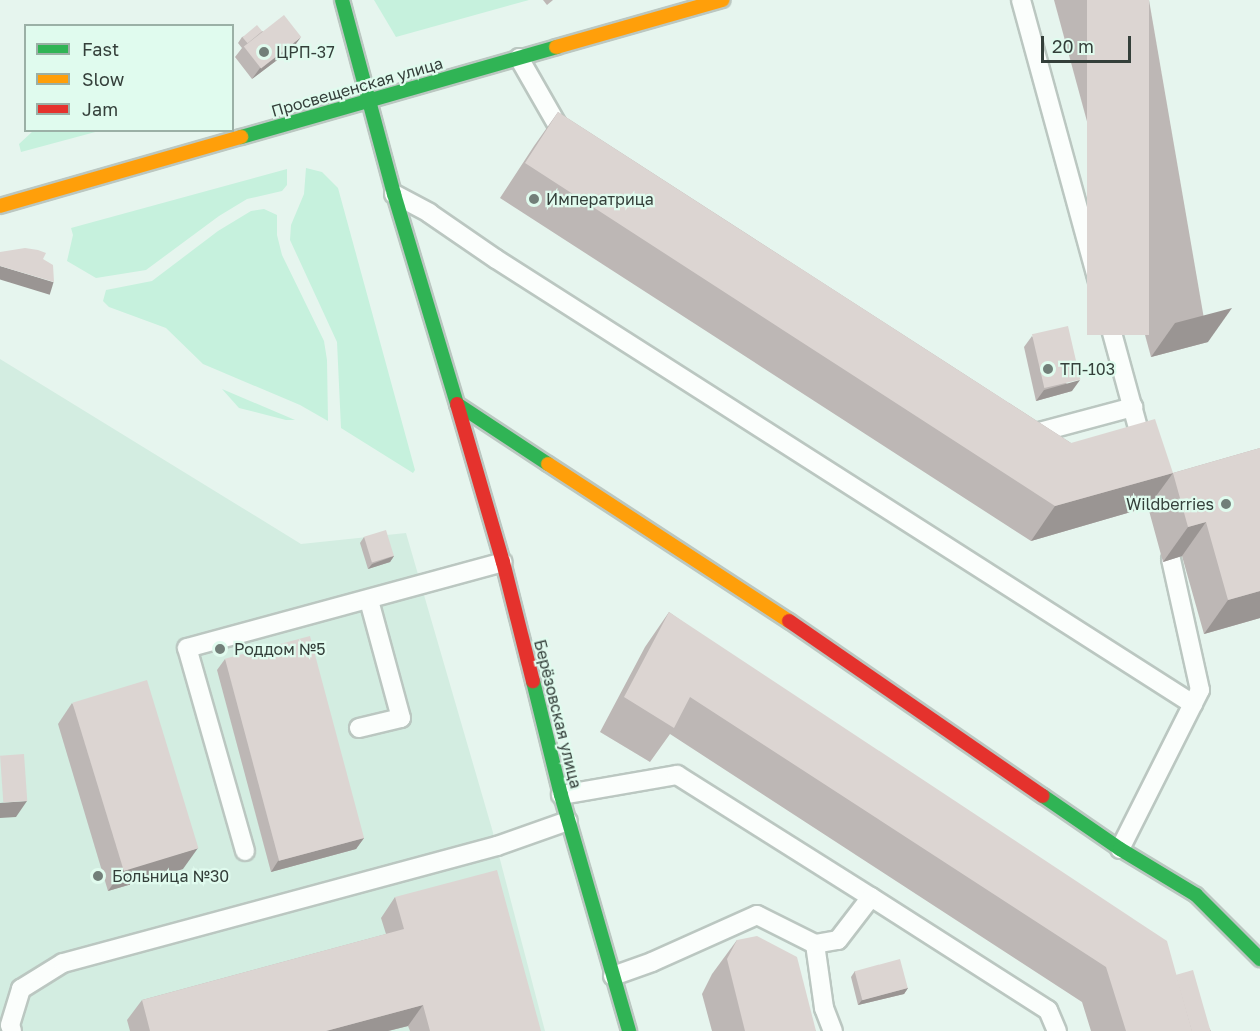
<!DOCTYPE html>
<meta charset="utf-8">
<style>
body{margin:0}
#map{position:relative;width:1260px;height:1031px;overflow:hidden;background:#e6f5ee;font-family:"Golos Text",sans-serif}
div>[style]{position:absolute}
.built>*{inset:0;background:#d3ede1}
.green>*{inset:0;background:#c6f1dd}
.roads{filter:drop-shadow(2px 0 #bbc7c1) drop-shadow(-2px 0 #bbc7c1) drop-shadow(0 2px #bbc7c1) drop-shadow(0 -2px #bbc7c1)}
.lane>*{height:18px;margin:-9px;padding:0 9px;transform-origin:9px;border-radius:9px;background:#fbfefc}
.fast>*{height:14px;margin:-7px;padding:0 7px;transform-origin:7px;border-radius:7px;background:#30b455}
.slow>*{height:14px;margin:-7px;padding:0 7px;transform-origin:7px;border-radius:7px;background:#ff9f0a}
.jam>*{height:14px;margin:-7px;padding:0 7px;transform-origin:7px;border-radius:7px;background:#e5322d}
.wall>*{inset:0;background:#bdb7b5}
.shaded-wall>*{inset:0;background:#9a9593;transform-origin:0 0}
.building>*{inset:0;background:#dcd5d2;transform-origin:0 0}
.dots>*{width:16px;height:16px;translate:-50% -50%;box-sizing:border-box;border:3px solid #e0fbee;border-radius:50%}
span{translate:-50% -50%;white-space:nowrap;text-align:center;line-height:1.15;-webkit-text-stroke:4.5px #e0fbee;paint-order:stroke}
.poi-label{font-size:16px;color:#343f3a}
.left{translate:0 -50%;text-align:left}
.right{translate:-100% -50%;text-align:right}
.street-label{font-size:16px;color:#343f3a}
.legend{position:absolute;left:24px;top:24px;width:210px;height:108px;box-sizing:border-box;background:#e0fbee;border:2px solid #9bb0a6;margin:0;padding:8px 10px;list-style:none;font-size:18px;color:#343f3a}
.legend li{display:flex;align-items:center;gap:12px;height:30px}
.legend b{width:30px;border:2px solid #9bb0a6}
.scale{position:absolute;left:1041px;top:36px;width:90px;height:27px;box-sizing:border-box;border:3px solid #343f3a;border-top:0;padding-left:8px;font-size:18px;line-height:21px;white-space:nowrap;color:#343f3a;-webkit-text-stroke:4px #e0fbee;paint-order:stroke}
</style>
<div id="map">
<div class="built">
<div style="clip-path:polygon(0 359px,301px 544px,406px 533px,492px 829px,545px 1031px,0 1031px)"></div>
</div>
<div class="green">
<div style="clip-path:polygon(374px 0,529px 0,396px 37px)"></div>
<div style="clip-path:polygon(33px 131px,33px 130px,99px 131px,21px 152px,19px 144px)"></div>
<div style="clip-path:polygon(306px 168px,322px 172px,338px 188px,415px 470px,413px 473px,341px 428px,337px 342px,290px 240px,291px 225px,304px 194px)"></div>
<div style="clip-path:polygon(287px 169px,287px 185px,282px 191px,247px 199px,219px 216px,146px 270px,96px 278px,67px 261px,73px 235px,71px 228px)"></div>
<div style="clip-path:polygon(264px 209px,277px 215px,277px 235px,282px 255px,324px 341px,327px 360px,328px 421px,300px 405px,203px 364px,166px 328px,109px 307px,103px 301px,106px 290px,152px 281px,218px 231px,251px 211px)"></div>
<div style="clip-path:polygon(222px 389px,295px 420px,286px 420px,239px 408px)"></div>
</div>
<div class="roads">
<div class="lane">
<div style="left:1021px;top:0;width:463px;rotate:74.7deg"></div>
<div style="left:519px;top:58px;width:86px;rotate:60.2deg"></div>
<div style="left:562px;top:133px;width:7px;rotate:34deg"></div>
<div style="left:394px;top:194px;width:40px;rotate:28deg"></div>
<div style="left:429px;top:213px;width:81px;rotate:34.5deg"></div>
<div style="left:496px;top:259px;width:827px;rotate:32.56deg"></div>
<div style="left:1028px;top:432px;width:4px;rotate:27deg"></div>
<div style="left:1032px;top:434px;width:105px;rotate:-15deg"></div>
<div style="left:359px;top:728px;width:43px;rotate:-13.4deg"></div>
<div style="left:401px;top:718px;width:122px;rotate:-105.2deg"></div>
<div style="left:561px;top:795px;width:118px;rotate:-9.8deg"></div>
<div style="left:677px;top:775px;width:229px;rotate:32.2deg"></div>
<div style="left:1120px;top:849px;width:178px;rotate:-63.3deg"></div>
<div style="left:1200px;top:690px;width:134px;rotate:-102.5deg"></div>
<div style="left:245px;top:851px;width:211px;rotate:-105.9deg"></div>
<div style="left:187px;top:648px;width:327px;rotate:-15.2deg"></div>
<div style="left:815px;top:944px;width:65px;rotate:82deg"></div>
<div style="left:824px;top:1008px;width:25px;rotate:69deg"></div>
<div style="left:613px;top:976px;width:41px;rotate:-19.7deg"></div>
<div style="left:652px;top:962px;width:115px;rotate:-24.1deg"></div>
<div style="left:757px;top:915px;width:65px;rotate:26.6deg"></div>
<div style="left:815px;top:944px;width:23px;rotate:-10deg"></div>
<div style="left:838px;top:940px;width:54px;rotate:-52.5deg"></div>
<div style="left:871px;top:897px;width:210px;rotate:32.6deg"></div>
<div style="left:1048px;top:1010px;width:23px;rotate:67deg"></div>
<div style="left:12px;top:1031px;width:6px;rotate:-108deg"></div>
<div style="left:10px;top:1025px;width:38px;rotate:-73deg"></div>
<div style="left:21px;top:989px;width:49px;rotate:-31.8deg"></div>
<div style="left:63px;top:963px;width:449px;rotate:-15.1deg"></div>
<div style="left:497px;top:846px;width:75px;rotate:-19.4deg"></div>
</div>
<div class="fast">
<div style="left:342px;top:0;width:201px;rotate:75deg"></div>
<div style="left:394px;top:194px;width:219px;rotate:73.3deg"></div>
<div style="left:457px;top:404px;width:109px;rotate:33.4deg"></div>
<div style="left:241px;top:137px;width:328px;rotate:-15.9deg"></div>
<div style="left:533px;top:681px;width:117px;rotate:76.2deg"></div>
<div style="left:561px;top:795px;width:246px;rotate:73.9deg"></div>
<div style="left:1043px;top:796px;width:93px;rotate:34.5deg"></div>
<div style="left:1120px;top:849px;width:89px;rotate:31.2deg"></div>
<div style="left:1196px;top:895px;width:91px;rotate:45deg"></div>
</div>
<div class="slow">
<div style="left:556px;top:47px;width:173px;rotate:-15.8deg"></div>
<div style="left:0;top:206px;width:251px;rotate:-16deg"></div>
<div style="left:548px;top:464px;width:288px;rotate:33.1deg"></div>
</div>
<div class="jam">
<div style="left:457px;top:404px;width:165px;rotate:73.8deg"></div>
<div style="left:503px;top:562px;width:123px;rotate:75.9deg"></div>
<div style="left:789px;top:621px;width:308px;rotate:34.6deg"></div>
</div>
</div>
<div class="wall">
<div style="clip-path:polygon(543px 0,553px 0,547px 5px)"></div>
<div style="clip-path:polygon(1054px 0,1149px 0,1208px 342px,1151px 357px)"></div>
<div style="clip-path:polygon(262px 31px,293px 48px,252px 79px,235px 57px,242px 48px,238px 43px,242px 37px)"></div>
<div style="clip-path:polygon(558px 112px,1071px 443px,1173px 473px,1260px 448px,1260px 618px,1204px 634px,1182px 556px,1163px 562px,1148px 507px,1031px 541px,500px 198px,534px 146px)"></div>
<div style="clip-path:polygon(1032px 336px,1072px 391px,1036px 401px,1024px 347px)"></div>
<div style="clip-path:polygon(364px 537px,394px 556px,390px 562px,368px 569px,360px 543px)"></div>
<div style="clip-path:polygon(669px 612px,1176px 975px,1211px 1031px,1091px 1031px,1082px 1002px,670px 734px,650px 762px,600px 732px,645px 647px)"></div>
<div style="clip-path:polygon(225px 659px,364px 838px,356px 849px,271px 872px,217px 670px)"></div>
<div style="clip-path:polygon(72px 703px,183px 869px,108px 891px,58px 724px)"></div>
<div style="clip-path:polygon(395px 897px,541px 1031px,410px 1031px,408px 1026px,388px 1031px,130px 1031px,127px 1020px,142px 1000px,386px 934px,381px 918px)"></div>
<div style="clip-path:polygon(737px 940px,816px 1031px,712px 1031px,702px 994px,712px 974px)"></div>
<div style="clip-path:polygon(855px 971px,908px 988px,904px 994px,858px 1005px,851px 977px)"></div>
</div>
<div class="shaded-wall">
<div style="clip-path:polygon(301px 37px,293px 48px,252px 79px,260px 68px)"></div>
<div style="left:0;top:266px;width:56px;height:13px;rotate:17deg"></div>
<div style="clip-path:polygon(1232px 308px,1208px 342px,1151px 357px,1175px 323px)"></div>
<div style="clip-path:polygon(1080px 380px,1072px 391px,1036px 401px,1044px 390px)"></div>
<div style="clip-path:polygon(1173px 473px,1148px 507px,1031px 541px,1055px 506px)"></div>
<div style="clip-path:polygon(1206px 522px,1182px 556px,1163px 562px,1188px 527px)"></div>
<div style="clip-path:polygon(394px 556px,390px 562px,368px 569px,372px 564px)"></div>
<div style="clip-path:polygon(1260px 591px,1260px 618px,1204px 634px,1228px 600px)"></div>
<div style="clip-path:polygon(27px 801px,16px 817px,0 818px,0 803px)"></div>
<div style="clip-path:polygon(364px 838px,356px 849px,271px 872px,278px 861px)"></div>
<div style="clip-path:polygon(198px 848px,183px 869px,108px 891px,123px 870px)"></div>
<div style="clip-path:polygon(908px 988px,904px 994px,858px 1005px,862px 1000px)"></div>
<div style="clip-path:polygon(423px 1005px,408px 1026px,388px 1031px,326px 1031px)"></div>
</div>
<div class="building">
<div style="left:1087px;top:0;width:62px;height:335px"></div>
<div style="left:284px;top:15px;width:28px;height:51px;rotate:52deg"></div>
<div style="left:257px;top:25px;width:8px;height:19px;rotate:50deg"></div>
<div style="clip-path:polygon(558px 112px,1071px 443px,1155px 419px,1173px 473px,1055px 506px,525px 163px)"></div>
<div style="clip-path:polygon(25px 248px,38px 250px,46px 253px,43px 259px,53px 265px,54px 282px,0 266px,0 252px)"></div>
<div style="left:1068px;top:326px;width:55px;height:37px;rotate:77deg"></div>
<div style="clip-path:polygon(1260px 448px,1260px 591px,1228px 600px,1206px 522px,1188px 527px,1173px 473px)"></div>
<div style="left:386px;top:530px;width:27px;height:23px;rotate:73deg"></div>
<div style="clip-path:polygon(669px 612px,1167px 941px,1192px 1031px,1126px 1031px,1106px 967px,690px 697px,674px 728px,624px 697px)"></div>
<div style="left:310px;top:636px;width:209px;height:88px;rotate:75deg"></div>
<div style="left:147px;top:680px;width:176px;height:78px;rotate:73deg"></div>
<div style="left:24px;top:754px;width:47px;height:24px;rotate:86deg"></div>
<div style="clip-path:polygon(497px 870px,541px 1031px,430px 1031px,423px 1005px,326px 1031px,150px 1031px,142px 1000px,404px 929px,395px 897px)"></div>
<div style="clip-path:polygon(757px 936px,797px 957px,816px 1031px,745px 1031px,727px 959px,737px 940px)"></div>
<div style="left:900px;top:959px;width:30px;height:47px;rotate:75deg"></div>
<div style="left:1193px;top:970px;width:64px;height:18px;rotate:74deg"></div>
</div>
<div class="dots">
<div style="left:264px;top:52px;background:#727f79"></div>
<div style="left:534px;top:199px;background:#727f79"></div>
<div style="left:1048px;top:369px;background:#727f79"></div>
<div style="left:1226px;top:504px;background:#727f79"></div>
<div style="left:220px;top:649px;background:#727f79"></div>
<div style="left:98px;top:876px;background:#727f79"></div>
</div>
<div class="poi-label">
<span class="left" style="left:276px;top:52px">ЦРП-37</span>
<span class="left" style="left:546px;top:199px">Императрица</span>
<span class="left" style="left:1060px;top:369px">ТП-103</span>
<span class="right" style="left:1214px;top:504px">Wildberries</span>
<span class="left" style="left:234px;top:649px">Роддом №5</span>
<span class="left" style="left:112px;top:876px">Больница №30</span>
</div>
<div class="street-label">
<span style="left:357px;top:87px;rotate:-16deg">Просвещенская улица</span>
<span style="left:558px;top:714px;rotate:76deg">Берёзовская улица</span>
</div>
<ul class="legend">
<li><b style="height:8px;background:#30b455"></b>Fast</li>
<li><b style="height:8px;background:#ff9f0a"></b>Slow</li>
<li><b style="height:8px;background:#e5322d"></b>Jam</li>
</ul>
<div class="scale">20 m</div>
</div>
